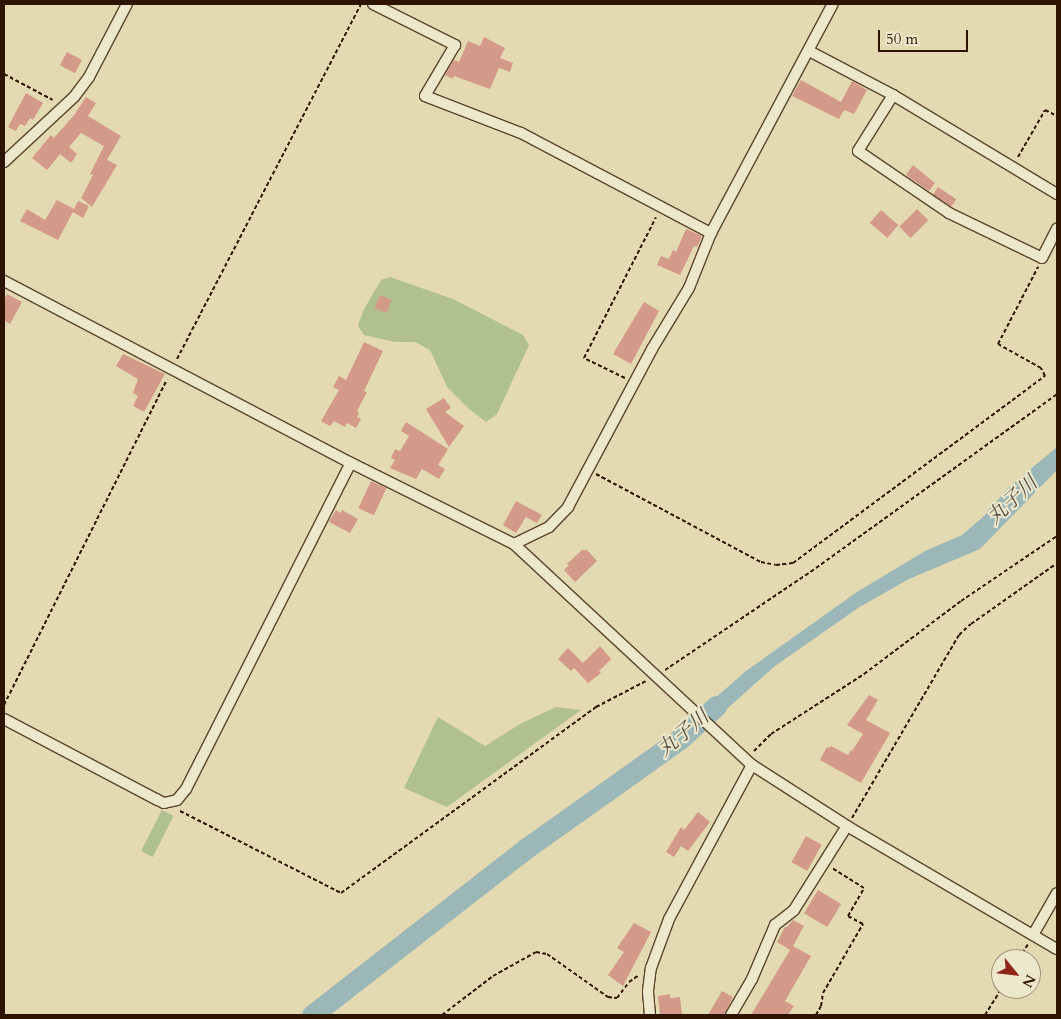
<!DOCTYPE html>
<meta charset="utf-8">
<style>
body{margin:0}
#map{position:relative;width:1061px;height:1019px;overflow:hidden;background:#e4dab1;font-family:Cardo,"Noto Serif JP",serif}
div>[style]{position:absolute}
.green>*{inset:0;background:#b0c08f;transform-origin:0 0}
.water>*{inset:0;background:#9bb7b8}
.river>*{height:21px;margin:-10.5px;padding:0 10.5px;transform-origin:10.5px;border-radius:10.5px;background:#9bb7b8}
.building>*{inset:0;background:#d49a89;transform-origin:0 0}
.path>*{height:2px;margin-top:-1px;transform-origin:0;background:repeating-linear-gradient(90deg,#2d1300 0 4px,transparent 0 6.5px)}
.roads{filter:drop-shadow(1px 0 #5b452c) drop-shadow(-1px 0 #5b452c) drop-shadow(0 1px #5b452c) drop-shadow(0 -1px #5b452c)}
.minor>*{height:10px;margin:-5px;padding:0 5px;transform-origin:5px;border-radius:5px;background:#ede7cc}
span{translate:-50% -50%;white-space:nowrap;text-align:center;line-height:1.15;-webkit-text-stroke:4px #ede7cc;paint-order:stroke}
.water-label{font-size:20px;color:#544c40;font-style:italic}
.frame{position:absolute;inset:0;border:5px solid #2d1300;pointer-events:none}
.north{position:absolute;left:991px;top:949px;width:50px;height:50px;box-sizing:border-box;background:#ede7cc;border:1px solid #a0927a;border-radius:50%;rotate:119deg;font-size:14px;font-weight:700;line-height:20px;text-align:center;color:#2d1300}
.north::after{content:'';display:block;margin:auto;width:18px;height:22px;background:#8f2418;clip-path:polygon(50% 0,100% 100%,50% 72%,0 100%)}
.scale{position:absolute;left:878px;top:30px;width:90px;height:22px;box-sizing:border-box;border:2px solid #2d1300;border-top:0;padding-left:6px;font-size:15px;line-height:18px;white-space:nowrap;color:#2d1300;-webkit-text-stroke:4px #ede7cc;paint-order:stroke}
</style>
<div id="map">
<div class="green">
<div style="clip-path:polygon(390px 277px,453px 299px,523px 335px,529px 345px,497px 414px,486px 422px,469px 409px,447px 387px,430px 350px,415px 342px,395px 342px,364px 335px,358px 326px,363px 311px,381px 280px)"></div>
<div style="clip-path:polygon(556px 707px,581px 710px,447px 807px,404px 788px,438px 717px,485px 746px,520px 724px)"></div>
<div style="left:162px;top:810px;width:13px;height:46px;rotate:27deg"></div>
</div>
<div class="water">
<div style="clip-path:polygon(1057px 447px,1057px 470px,980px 549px,909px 579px,858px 608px,775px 666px,701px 732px,689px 721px,746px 671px,857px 592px,925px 551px,962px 535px,984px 516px,1009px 487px)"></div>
</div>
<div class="river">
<div style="left:312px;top:1015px;width:274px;rotate:-37.9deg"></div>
<div style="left:528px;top:847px;width:186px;rotate:-35.4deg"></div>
<div style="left:680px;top:739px;width:49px;rotate:-42.5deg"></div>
</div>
<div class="building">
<div style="clip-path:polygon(484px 37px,505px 48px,500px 58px,513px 63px,510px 72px,499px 68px,490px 89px,454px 76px,453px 79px,445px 75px,454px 60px,459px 62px,468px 41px,480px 46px)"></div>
<div style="left:67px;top:52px;width:17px;height:15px;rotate:28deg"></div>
<div style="clip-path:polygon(801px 80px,841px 102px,852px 81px,867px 90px,854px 114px,844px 110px,839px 119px,792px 96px)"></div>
<div style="clip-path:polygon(26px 93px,43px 103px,33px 120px,30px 118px,25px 126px,20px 124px,16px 131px,8px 127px)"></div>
<div style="clip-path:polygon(86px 97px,96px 103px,88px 116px,121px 136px,107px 160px,117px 165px,92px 207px,81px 198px,93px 175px,90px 174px,104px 146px,81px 133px,69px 147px,77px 154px,71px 163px,60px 154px,47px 170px,32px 158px,51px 135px,54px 138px,74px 115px)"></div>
<div style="clip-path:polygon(913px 165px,935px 183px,929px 191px,906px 175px)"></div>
<div style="left:938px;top:187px;width:22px;height:9px;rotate:34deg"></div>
<div style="clip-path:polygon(57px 200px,74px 209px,78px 201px,89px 206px,83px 218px,73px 212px,58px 240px,20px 221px,27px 209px,45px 220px)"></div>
<div style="left:917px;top:209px;width:16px;height:25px;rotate:45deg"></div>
<div style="left:881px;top:210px;width:23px;height:17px;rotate:41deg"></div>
<div style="clip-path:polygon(686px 229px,702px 236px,697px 247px,694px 246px,680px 275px,657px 265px,661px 256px,669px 259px,673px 250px,676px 252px)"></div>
<div style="clip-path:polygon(7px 294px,22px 302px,10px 324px,4px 320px,4px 300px)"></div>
<div style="left:380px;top:295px;width:13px;height:14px;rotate:23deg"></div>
<div style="clip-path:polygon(644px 302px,659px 311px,631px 364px,613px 354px)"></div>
<div style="clip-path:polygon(364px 342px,383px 351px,364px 391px,367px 392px,357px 411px,359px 413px,357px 417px,361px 419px,356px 428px,347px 423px,345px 427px,334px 421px,330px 426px,321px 421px,339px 390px,333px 387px,339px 376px,346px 380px)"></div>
<div style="clip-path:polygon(123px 354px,165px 374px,144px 412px,133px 406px,138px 396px,133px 393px,138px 379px,116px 366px)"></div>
<div style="clip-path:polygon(444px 398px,451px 408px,445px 412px,464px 426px,449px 447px,426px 409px)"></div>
<div style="clip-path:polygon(406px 422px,448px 449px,438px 465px,445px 469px,439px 479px,422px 469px,416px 479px,390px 468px,395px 460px,391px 458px,395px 449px,400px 451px,409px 436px,401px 431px)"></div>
<div style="left:371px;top:481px;width:17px;height:30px;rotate:25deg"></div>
<div style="clip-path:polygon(516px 501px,542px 515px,537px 523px,526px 517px,516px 533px,503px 525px)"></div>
<div style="clip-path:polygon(336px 510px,340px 513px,342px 510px,358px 519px,350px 533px,329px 522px)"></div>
<div style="clip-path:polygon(583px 549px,584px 551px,586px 549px,597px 561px,575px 582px,564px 570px,569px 565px,567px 564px)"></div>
<div style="clip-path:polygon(600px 646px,611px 659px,599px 671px,601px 673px,588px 683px,574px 668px,571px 671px,558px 659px,568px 648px,583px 663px)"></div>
<div style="clip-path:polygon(869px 695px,878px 700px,866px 720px,890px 733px,861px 783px,820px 760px,827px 747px,829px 748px,831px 746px,848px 755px,851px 750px,852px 751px,863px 734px,847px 725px)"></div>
<div style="clip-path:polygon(698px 812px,710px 822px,688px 851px,681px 846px,674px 857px,666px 852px,681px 827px,684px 830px)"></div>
<div style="left:806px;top:836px;width:18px;height:30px;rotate:29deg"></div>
<div style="left:818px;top:890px;width:27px;height:27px;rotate:31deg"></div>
<div style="clip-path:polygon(793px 920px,804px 926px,793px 946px,811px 956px,785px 1001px,794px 1006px,788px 1015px,751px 1015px,790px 950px,777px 942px,785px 927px,787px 927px)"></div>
<div style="clip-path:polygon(634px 923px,651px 932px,623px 986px,608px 975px,624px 952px,617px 948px)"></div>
<div style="clip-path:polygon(722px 991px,733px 997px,724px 1015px,708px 1015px)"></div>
<div style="clip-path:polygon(670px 994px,670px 998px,680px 997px,682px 1015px,660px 1015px,658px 996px)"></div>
</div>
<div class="path">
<div style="left:4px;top:74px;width:55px;rotate:28deg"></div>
<div style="left:1018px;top:157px;width:54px;rotate:-60.1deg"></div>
<div style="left:1045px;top:110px;width:13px;rotate:27deg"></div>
<div style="left:177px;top:359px;width:400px;rotate:-62.6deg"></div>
<div style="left:625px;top:378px;width:46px;rotate:-154deg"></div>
<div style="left:584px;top:358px;width:158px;rotate:-62.9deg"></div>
<div style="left:596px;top:474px;width:187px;rotate:28.1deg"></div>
<div style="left:761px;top:562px;width:15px;rotate:11deg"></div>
<div style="left:776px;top:565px;width:17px;rotate:-7deg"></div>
<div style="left:793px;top:563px;width:314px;rotate:-36.6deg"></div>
<div style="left:1045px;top:376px;width:9px;rotate:-117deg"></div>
<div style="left:1041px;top:368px;width:49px;rotate:-150.8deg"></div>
<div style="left:998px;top:344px;width:87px;rotate:-62.5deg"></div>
<div style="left:665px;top:670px;width:182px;rotate:-34deg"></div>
<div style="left:816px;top:568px;width:297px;rotate:-35.8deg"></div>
<div style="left:4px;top:705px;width:364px;rotate:-63.4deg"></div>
<div style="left:754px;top:751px;width:24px;rotate:-45deg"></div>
<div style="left:771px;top:734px;width:111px;rotate:-32.8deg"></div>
<div style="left:864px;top:674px;width:121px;rotate:-37deg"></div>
<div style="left:961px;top:601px;width:116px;rotate:-34.1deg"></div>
<div style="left:180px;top:811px;width:181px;rotate:27deg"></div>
<div style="left:341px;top:893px;width:316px;rotate:-36.1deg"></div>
<div style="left:596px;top:707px;width:56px;rotate:-27.5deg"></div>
<div style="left:852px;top:818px;width:212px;rotate:-59.7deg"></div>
<div style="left:959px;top:635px;width:16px;rotate:-43deg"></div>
<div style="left:971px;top:624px;width:105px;rotate:-35.3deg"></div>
<div style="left:1019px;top:959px;width:17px;rotate:-59deg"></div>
<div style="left:442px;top:1015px;width:64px;rotate:-37.4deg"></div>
<div style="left:493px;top:976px;width:49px;rotate:-29.2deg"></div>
<div style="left:536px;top:952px;width:11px;rotate:10deg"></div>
<div style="left:547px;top:954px;width:75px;rotate:35.2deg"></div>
<div style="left:608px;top:997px;width:9px;rotate:6deg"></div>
<div style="left:617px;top:998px;width:20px;rotate:-53deg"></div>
<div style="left:629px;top:982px;width:12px;rotate:-35deg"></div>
<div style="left:816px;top:1015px;width:10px;rotate:-61deg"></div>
<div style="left:821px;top:1006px;width:13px;rotate:-81deg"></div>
<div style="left:823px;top:993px;width:80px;rotate:-59.9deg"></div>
<div style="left:863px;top:924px;width:17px;rotate:-152deg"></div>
<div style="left:848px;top:916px;width:32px;rotate:-60deg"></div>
<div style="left:864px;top:888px;width:38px;rotate:-148deg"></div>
<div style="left:985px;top:1015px;width:31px;rotate:-58deg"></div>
</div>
<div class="roads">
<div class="minor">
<div style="left:373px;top:4px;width:92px;rotate:26.6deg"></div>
<div style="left:455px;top:45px;width:59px;rotate:120.5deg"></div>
<div style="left:425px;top:96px;width:103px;rotate:21.1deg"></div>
<div style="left:521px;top:133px;width:215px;rotate:27.8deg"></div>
<div style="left:809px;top:51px;width:95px;rotate:27.6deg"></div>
<div style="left:893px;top:95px;width:192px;rotate:31.1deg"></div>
<div style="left:893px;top:95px;width:66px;rotate:122deg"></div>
<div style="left:858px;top:151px;width:110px;rotate:34.3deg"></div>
<div style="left:949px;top:213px;width:103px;rotate:25.8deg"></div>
<div style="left:1042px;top:258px;width:33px;rotate:-63deg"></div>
<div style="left:4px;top:162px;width:96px;rotate:-42.9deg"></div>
<div style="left:74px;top:97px;width:25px;rotate:-53deg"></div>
<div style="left:89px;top:77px;width:82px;rotate:-62.5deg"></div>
<div style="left:4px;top:281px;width:392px;rotate:27.7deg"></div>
<div style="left:351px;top:463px;width:182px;rotate:26.4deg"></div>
<div style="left:514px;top:544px;width:325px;rotate:42.9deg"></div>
<div style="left:752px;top:765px;width:113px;rotate:32.7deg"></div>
<div style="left:847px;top:826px;width:243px;rotate:30.4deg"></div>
<div style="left:514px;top:544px;width:39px;rotate:-26deg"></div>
<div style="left:549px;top:527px;width:28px;rotate:-46deg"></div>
<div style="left:568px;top:507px;width:179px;rotate:-62deg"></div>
<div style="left:652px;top:349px;width:71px;rotate:-58.8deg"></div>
<div style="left:689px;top:288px;width:59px;rotate:-68.2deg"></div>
<div style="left:711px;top:233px;width:259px;rotate:-62deg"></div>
<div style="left:4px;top:719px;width:172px;rotate:27.8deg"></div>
<div style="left:156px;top:799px;width:9px;rotate:27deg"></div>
<div style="left:164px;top:803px;width:13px;rotate:-13deg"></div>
<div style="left:177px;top:800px;width:14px;rotate:-51deg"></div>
<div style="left:186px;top:789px;width:365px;rotate:-63.2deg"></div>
<div style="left:1033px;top:935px;width:48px;rotate:-60.3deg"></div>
<div style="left:650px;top:1015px;width:24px;rotate:-95deg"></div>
<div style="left:648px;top:991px;width:23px;rotate:-83deg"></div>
<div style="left:651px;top:968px;width:52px;rotate:-69.8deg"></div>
<div style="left:669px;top:919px;width:175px;rotate:-61.7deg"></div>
<div style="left:731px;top:1015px;width:42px;rotate:-59.7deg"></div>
<div style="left:752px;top:979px;width:59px;rotate:-66.9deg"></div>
<div style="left:775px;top:925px;width:24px;rotate:-38deg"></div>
<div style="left:794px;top:910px;width:99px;rotate:-57.8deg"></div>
</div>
</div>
<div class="water-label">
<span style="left:1012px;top:500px;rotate:-43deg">丸子川</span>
<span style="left:683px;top:733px;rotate:-40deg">丸子川</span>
</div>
<div class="frame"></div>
<div class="north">N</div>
<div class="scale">50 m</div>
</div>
